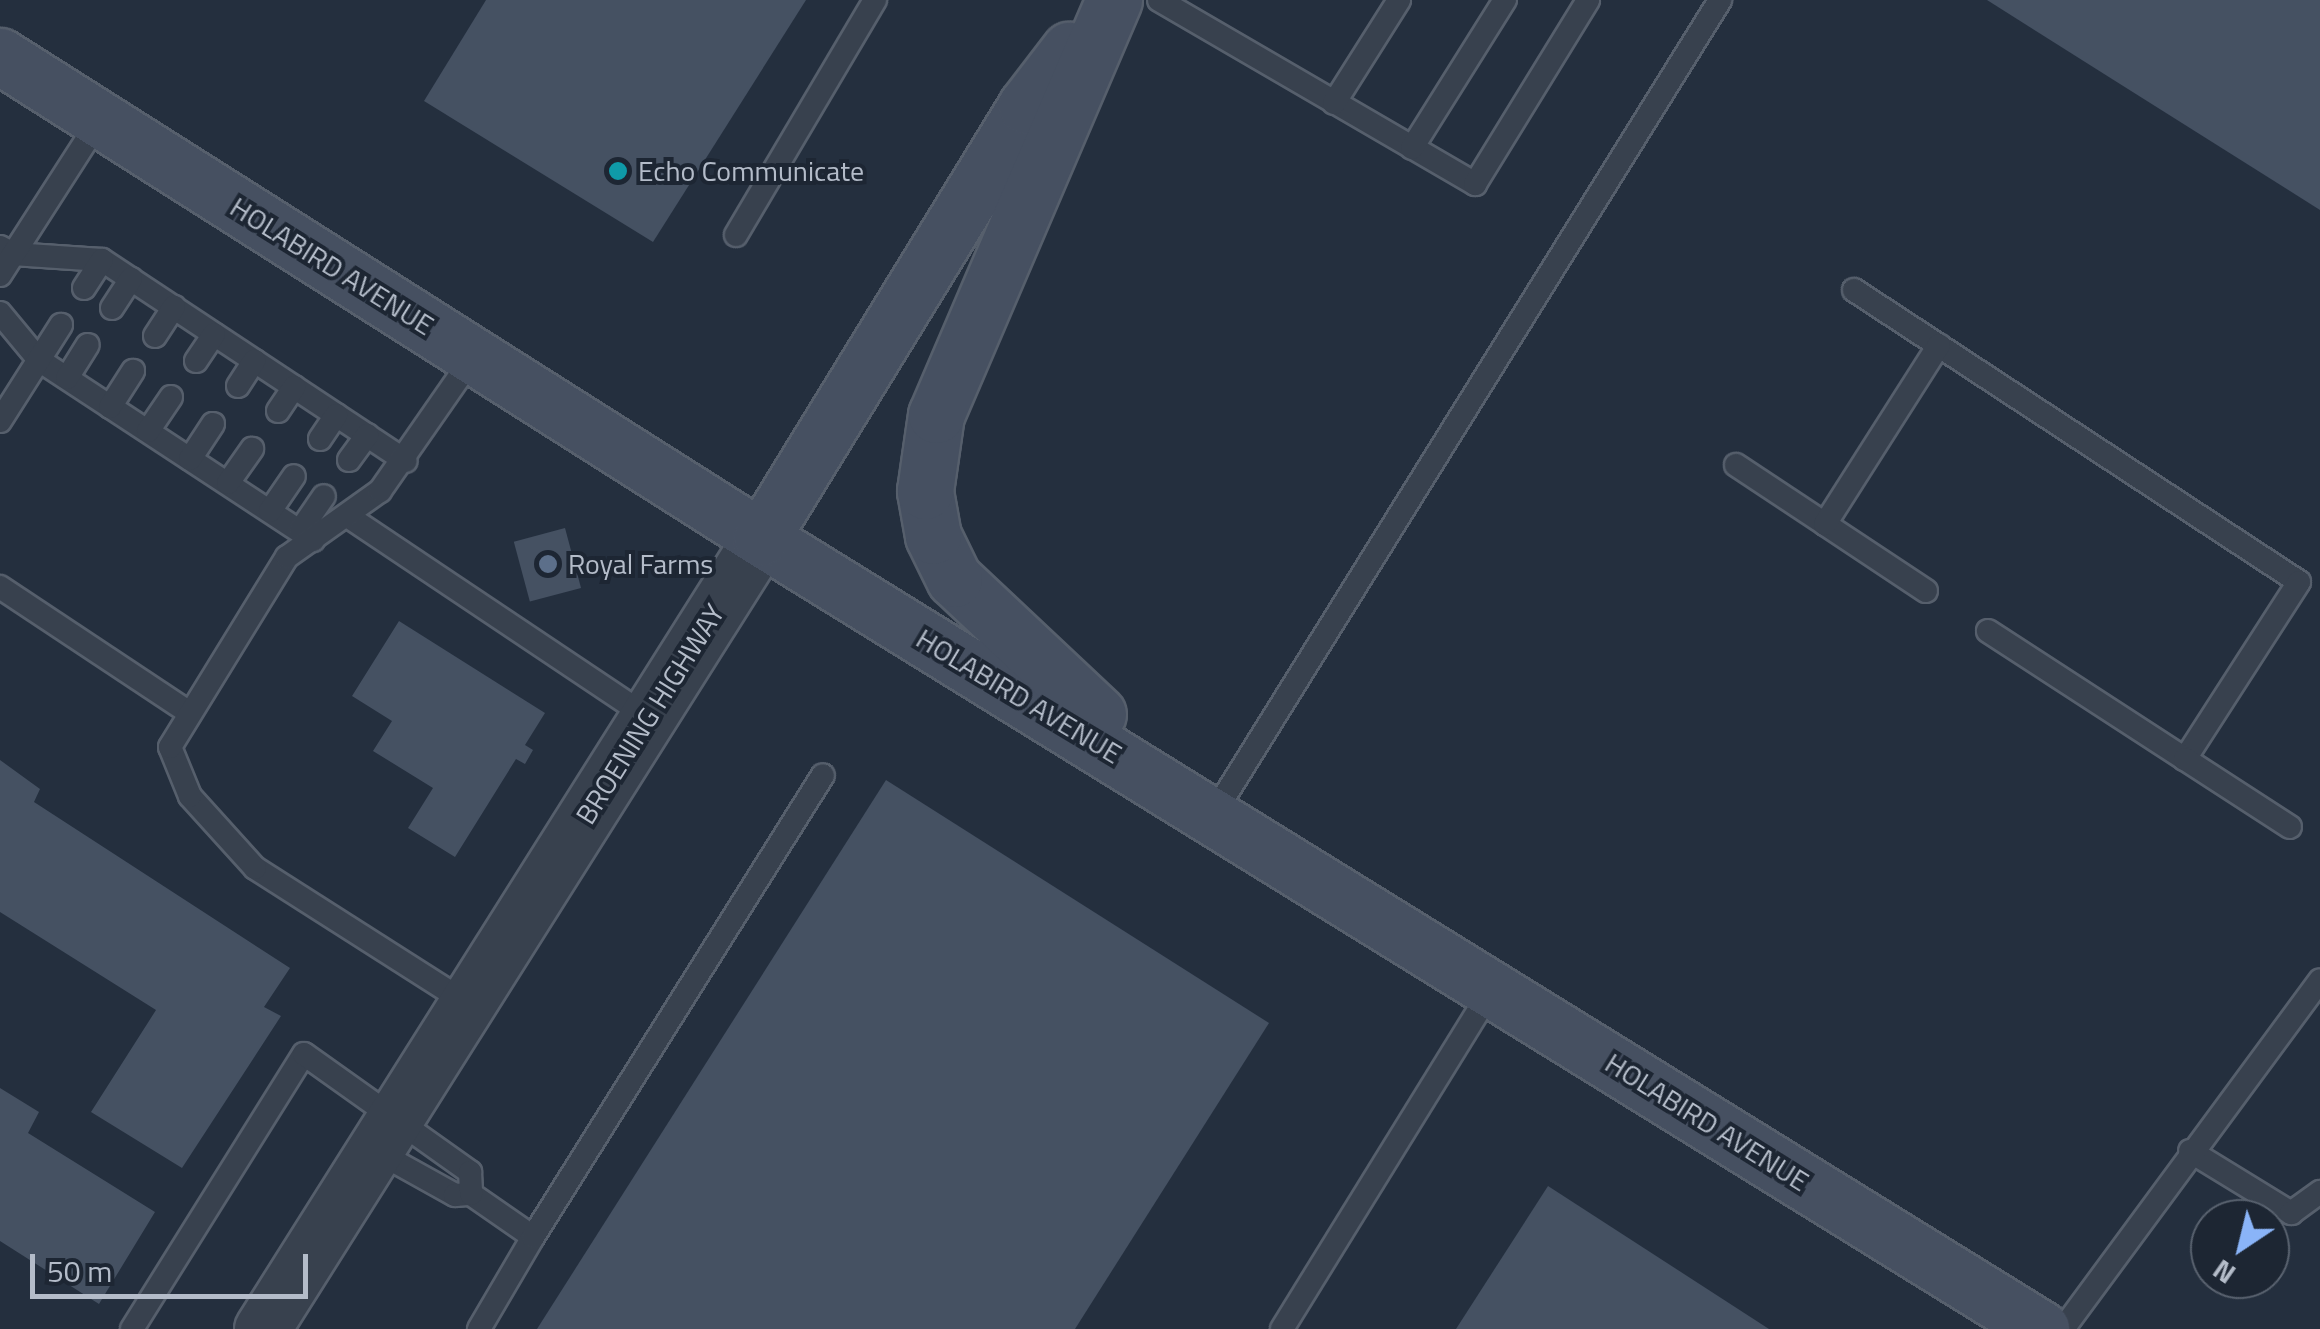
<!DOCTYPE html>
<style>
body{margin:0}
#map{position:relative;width:2320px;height:1329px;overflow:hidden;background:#242f3e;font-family:"Titillium Web",sans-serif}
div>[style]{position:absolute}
.building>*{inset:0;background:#455162;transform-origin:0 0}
.roads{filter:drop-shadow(2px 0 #565f6c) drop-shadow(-2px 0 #565f6c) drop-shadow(0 2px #565f6c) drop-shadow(0 -2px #565f6c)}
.service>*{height:22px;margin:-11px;padding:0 11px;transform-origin:11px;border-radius:11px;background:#38414e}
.tertiary>*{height:55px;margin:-27.5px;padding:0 27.5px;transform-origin:27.5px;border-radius:27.5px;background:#38414e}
.secondary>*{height:55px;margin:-27.5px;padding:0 27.5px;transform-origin:27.5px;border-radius:27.5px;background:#465061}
.dots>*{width:28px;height:28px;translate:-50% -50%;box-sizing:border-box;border:5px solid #1d2633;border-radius:50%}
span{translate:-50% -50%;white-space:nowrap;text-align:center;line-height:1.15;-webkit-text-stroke:8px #1d2633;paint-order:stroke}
.poi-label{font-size:28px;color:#b4bcc9}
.left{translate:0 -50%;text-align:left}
.street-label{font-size:28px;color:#b4bcc9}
.north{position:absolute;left:2190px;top:1199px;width:100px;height:100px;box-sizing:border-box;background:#1d2633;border:2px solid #59626f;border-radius:50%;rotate:215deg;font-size:28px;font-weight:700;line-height:40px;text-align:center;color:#b4bcc9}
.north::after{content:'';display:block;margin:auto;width:35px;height:45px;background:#8ab4f8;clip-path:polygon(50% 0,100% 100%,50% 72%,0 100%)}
.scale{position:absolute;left:30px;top:1254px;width:278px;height:45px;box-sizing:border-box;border:5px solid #b4bcc9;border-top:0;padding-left:12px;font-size:30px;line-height:35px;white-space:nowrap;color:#b4bcc9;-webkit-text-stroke:8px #1d2633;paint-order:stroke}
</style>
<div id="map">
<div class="building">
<div style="clip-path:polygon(486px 0,806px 0,653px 242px,424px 101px)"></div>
<div style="clip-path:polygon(1987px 0,2320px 0,2320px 210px,2120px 84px)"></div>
<div style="left:565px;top:528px;width:62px;height:53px;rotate:75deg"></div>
<div style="clip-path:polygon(399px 621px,545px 713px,525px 745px,533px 750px,525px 764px,516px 759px,455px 857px,408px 828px,433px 788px,373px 751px,392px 721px,352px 696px)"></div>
<div style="clip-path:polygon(0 760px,40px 789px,34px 802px,290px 968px,264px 1007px,281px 1016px,182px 1168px,91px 1112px,156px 1010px,0 912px)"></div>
<div style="clip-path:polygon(886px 780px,1269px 1023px,1075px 1329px,537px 1329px)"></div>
<div style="clip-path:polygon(0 1088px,39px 1112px,28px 1133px,155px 1212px,99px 1304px,0 1241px)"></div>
<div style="clip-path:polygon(1548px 1186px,1769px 1329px,1456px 1329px)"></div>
</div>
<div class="roads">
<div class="service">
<div style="left:1159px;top:0;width:366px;rotate:30.2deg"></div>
<div style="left:1475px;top:184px;width:216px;rotate:-58.4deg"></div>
<div style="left:1334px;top:103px;width:122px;rotate:-57.7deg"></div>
<div style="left:1412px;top:148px;width:175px;rotate:-57.9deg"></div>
<div style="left:736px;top:235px;width:273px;rotate:-59.4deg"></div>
<div style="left:0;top:247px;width:15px;rotate:28deg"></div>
<div style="left:13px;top:254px;width:89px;rotate:3.9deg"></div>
<div style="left:102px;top:260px;width:364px;rotate:33.5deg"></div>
<div style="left:0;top:275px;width:185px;rotate:-57.3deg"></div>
<div style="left:84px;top:288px;width:33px;rotate:-57deg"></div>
<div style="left:1854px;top:290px;width:532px;rotate:33.27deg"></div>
<div style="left:2299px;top:582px;width:211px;rotate:122.8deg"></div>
<div style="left:2185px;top:759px;width:235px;rotate:-147deg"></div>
<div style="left:112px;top:308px;width:35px;rotate:-57deg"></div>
<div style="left:0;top:313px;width:61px;rotate:50.3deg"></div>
<div style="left:39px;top:360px;width:328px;rotate:33.3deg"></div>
<div style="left:155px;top:336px;width:35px;rotate:-57deg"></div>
<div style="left:196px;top:361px;width:32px;rotate:-56deg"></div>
<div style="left:67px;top:378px;width:39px;rotate:-58deg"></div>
<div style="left:238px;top:386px;width:30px;rotate:-57deg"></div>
<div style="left:110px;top:407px;width:43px;rotate:-57.4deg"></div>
<div style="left:278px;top:411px;width:29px;rotate:-56deg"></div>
<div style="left:0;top:421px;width:114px;rotate:-57.6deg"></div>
<div style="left:148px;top:431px;width:41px;rotate:-55.9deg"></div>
<div style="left:320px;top:439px;width:29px;rotate:-56deg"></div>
<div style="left:190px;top:459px;width:42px;rotate:-56.7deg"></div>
<div style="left:349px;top:460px;width:31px;rotate:-54deg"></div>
<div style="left:1736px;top:465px;width:107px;rotate:33.5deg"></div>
<div style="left:228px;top:483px;width:42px;rotate:-54.8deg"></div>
<div style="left:270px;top:511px;width:42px;rotate:-55.6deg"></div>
<div style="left:349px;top:517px;width:360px;rotate:33.8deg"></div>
<div style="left:300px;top:531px;width:42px;rotate:-55.6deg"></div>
<div style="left:0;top:587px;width:226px;rotate:33.6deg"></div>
<div style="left:1926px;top:591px;width:121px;rotate:-146.4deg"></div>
<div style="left:1825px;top:524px;width:212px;rotate:-57.5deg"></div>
<div style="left:2185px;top:759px;width:125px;rotate:32.9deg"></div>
<div style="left:1213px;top:815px;width:960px;rotate:-58.11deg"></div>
<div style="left:467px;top:1003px;width:251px;rotate:-147.5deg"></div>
<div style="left:255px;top:868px;width:97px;rotate:-132.1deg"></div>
<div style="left:190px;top:796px;width:53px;rotate:-112.2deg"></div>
<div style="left:170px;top:747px;width:223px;rotate:-58.4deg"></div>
<div style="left:287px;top:557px;width:114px;rotate:-35.4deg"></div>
<div style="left:380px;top:491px;width:165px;rotate:-55.2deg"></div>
<div style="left:374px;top:1150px;width:93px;rotate:29.1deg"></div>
<div style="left:455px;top:1195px;width:16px;rotate:-4deg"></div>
<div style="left:471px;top:1194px;width:75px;rotate:34.7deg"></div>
<div style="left:533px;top:1237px;width:107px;rotate:120.4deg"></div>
<div style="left:2190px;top:1151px;width:119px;rotate:31.5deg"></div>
<div style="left:2291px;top:1213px;width:36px;rotate:-36deg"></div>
<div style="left:533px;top:1237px;width:545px;rotate:-57.88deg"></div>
<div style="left:132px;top:1329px;width:324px;rotate:-58deg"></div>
<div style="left:304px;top:1054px;width:204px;rotate:35.4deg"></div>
<div style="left:470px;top:1172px;width:22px;rotate:87deg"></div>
<div style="left:1282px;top:1329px;width:400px;rotate:-58.3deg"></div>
<div style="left:2063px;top:1329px;width:433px;rotate:-53.6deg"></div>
</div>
<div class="tertiary">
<div style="left:262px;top:1329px;width:935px;rotate:-57.75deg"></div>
</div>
<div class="secondary">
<div style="left:0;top:56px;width:901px;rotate:32.35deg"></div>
<div style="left:761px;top:538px;width:1505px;rotate:31.71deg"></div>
<div style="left:761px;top:538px;width:507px;rotate:-58.47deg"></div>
<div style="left:1026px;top:106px;width:71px;rotate:-52.5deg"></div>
<div style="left:1098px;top:714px;width:197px;rotate:-136.8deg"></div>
<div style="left:954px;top:579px;width:48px;rotate:-116deg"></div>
<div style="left:933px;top:536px;width:46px;rotate:-100.1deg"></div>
<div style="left:925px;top:491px;width:77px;rotate:-81.8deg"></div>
<div style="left:936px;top:415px;width:452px;rotate:-66.8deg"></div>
</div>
</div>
<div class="dots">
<div style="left:618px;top:171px;background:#0f9aa8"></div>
<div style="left:548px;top:564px;background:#5c6f8a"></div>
</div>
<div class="poi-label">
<span class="left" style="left:638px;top:171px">Echo Communicate</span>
<span class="left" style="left:568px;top:564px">Royal Farms</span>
</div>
<div class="street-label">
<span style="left:332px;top:266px;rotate:32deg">HOLABIRD AVENUE</span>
<span style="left:1019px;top:696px;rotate:31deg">HOLABIRD AVENUE</span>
<span style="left:650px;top:714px;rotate:-58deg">BROENING HIGHWAY</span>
<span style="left:1707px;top:1122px;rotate:32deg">HOLABIRD AVENUE</span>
</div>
<div class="north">N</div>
<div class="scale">50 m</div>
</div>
